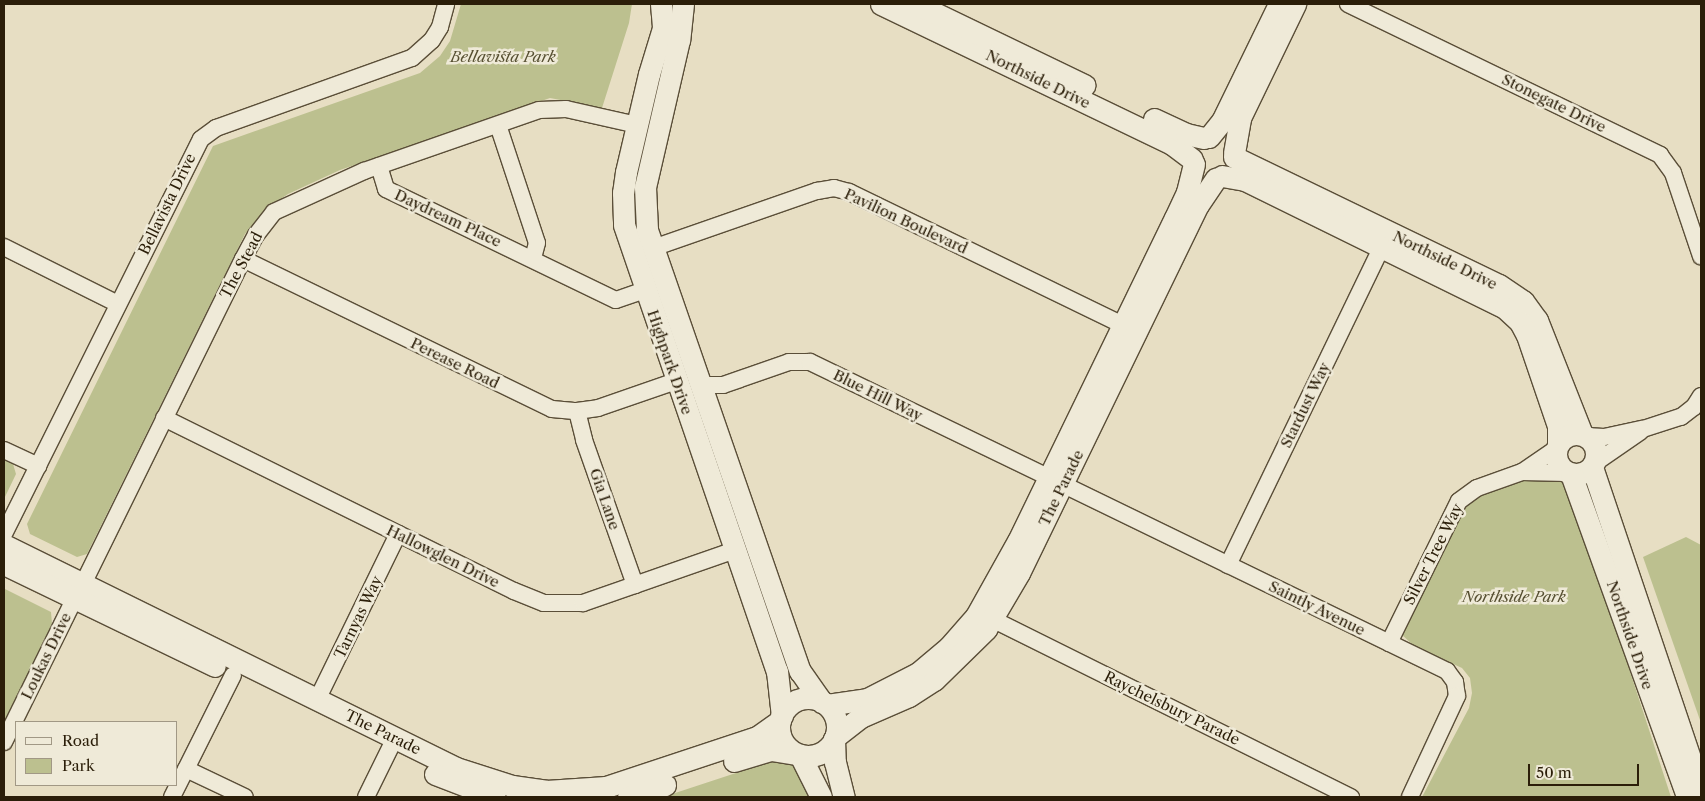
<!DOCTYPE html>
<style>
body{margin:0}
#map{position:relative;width:1705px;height:801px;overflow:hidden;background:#e7dec3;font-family:"Libre Caslon Text",serif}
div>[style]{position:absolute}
.green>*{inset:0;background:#bcc08f}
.roads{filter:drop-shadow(1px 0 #5a4e38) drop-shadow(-1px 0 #5a4e38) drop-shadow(0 1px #5a4e38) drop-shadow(0 -1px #5a4e38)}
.minor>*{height:16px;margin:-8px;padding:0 8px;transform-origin:8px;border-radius:8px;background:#efead8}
.tertiary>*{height:21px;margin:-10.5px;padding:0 10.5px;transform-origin:10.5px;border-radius:10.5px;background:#efead8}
.tertiary>.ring{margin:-10.5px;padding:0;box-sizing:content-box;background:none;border:21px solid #efead8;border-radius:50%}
span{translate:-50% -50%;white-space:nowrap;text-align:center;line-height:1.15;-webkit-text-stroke:5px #efead8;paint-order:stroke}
.park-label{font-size:15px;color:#564f31;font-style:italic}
.street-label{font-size:15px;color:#2b1e09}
.frame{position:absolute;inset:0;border:5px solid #2b1e09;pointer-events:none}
.legend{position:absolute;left:15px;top:721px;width:162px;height:65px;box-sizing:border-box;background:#efead8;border:1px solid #a19885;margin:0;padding:6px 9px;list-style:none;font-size:15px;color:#2b1e09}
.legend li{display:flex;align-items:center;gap:10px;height:25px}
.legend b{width:25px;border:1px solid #a19885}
.scale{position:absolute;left:1528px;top:764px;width:111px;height:22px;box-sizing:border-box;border:2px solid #2b1e09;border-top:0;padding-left:6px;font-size:15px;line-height:18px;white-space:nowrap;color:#2b1e09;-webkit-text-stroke:4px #efead8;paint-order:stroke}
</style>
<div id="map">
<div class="green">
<div style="clip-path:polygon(461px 4px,632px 4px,629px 23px,602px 108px,550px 98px,340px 170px,288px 194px,266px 209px,245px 234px,87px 554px,77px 557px,30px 534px,27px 524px,213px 146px,420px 73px,440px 56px,450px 41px)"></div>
<div style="clip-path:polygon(4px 460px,13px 464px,16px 474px,4px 499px)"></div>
<div style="clip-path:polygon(1531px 476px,1563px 479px,1574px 500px,1671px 797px,1422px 797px,1469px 708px,1472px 693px,1470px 678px,1462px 668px,1414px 646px,1400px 633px,1459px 508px,1474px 493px)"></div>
<div style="clip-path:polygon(1686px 537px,1701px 545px,1701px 723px,1643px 557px)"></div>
<div style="clip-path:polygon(5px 589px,51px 612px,52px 624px,4px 722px)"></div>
<div style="clip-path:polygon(765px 760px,788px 760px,797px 766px,810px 788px,808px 797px,663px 797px,742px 771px,747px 764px)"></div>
</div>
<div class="roads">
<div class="minor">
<div style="left:1348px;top:4px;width:347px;rotate:25.8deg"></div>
<div style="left:1660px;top:155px;width:22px;rotate:54deg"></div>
<div style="left:1673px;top:173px;width:88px;rotate:71.4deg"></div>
<div style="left:498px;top:125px;width:124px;rotate:71.7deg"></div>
<div style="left:537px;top:243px;width:16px;rotate:105deg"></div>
<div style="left:379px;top:166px;width:24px;rotate:73deg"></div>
<div style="left:386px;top:189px;width:255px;rotate:25.8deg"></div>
<div style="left:616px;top:300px;width:31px;rotate:-19deg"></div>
<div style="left:4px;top:247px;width:127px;rotate:26.6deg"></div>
<div style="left:653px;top:248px;width:174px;rotate:-19.2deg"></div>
<div style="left:817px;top:191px;width:17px;rotate:-10deg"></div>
<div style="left:834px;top:188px;width:16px;rotate:15deg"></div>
<div style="left:849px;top:192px;width:305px;rotate:25.9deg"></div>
<div style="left:243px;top:259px;width:343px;rotate:25.9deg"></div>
<div style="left:552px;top:409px;width:25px;rotate:5deg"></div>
<div style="left:577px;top:411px;width:21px;rotate:-8deg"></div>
<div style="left:598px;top:408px;width:83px;rotate:-19.1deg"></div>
<div style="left:701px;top:385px;width:22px"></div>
<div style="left:723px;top:385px;width:70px;rotate:-19.2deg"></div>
<div style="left:789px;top:362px;width:21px"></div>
<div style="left:810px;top:362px;width:264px;rotate:25.8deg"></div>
<div style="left:577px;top:411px;width:30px;rotate:76deg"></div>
<div style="left:584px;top:440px;width:154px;rotate:70.6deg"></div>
<div style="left:164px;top:418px;width:390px;rotate:26.3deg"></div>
<div style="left:514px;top:591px;width:32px;rotate:22deg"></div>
<div style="left:544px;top:603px;width:39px"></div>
<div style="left:583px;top:603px;width:161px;rotate:-19.2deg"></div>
<div style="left:1586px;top:436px;width:18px;rotate:3deg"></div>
<div style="left:1604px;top:437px;width:40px;rotate:-12deg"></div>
<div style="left:1643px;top:429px;width:40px;rotate:-18deg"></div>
<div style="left:1681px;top:417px;width:16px;rotate:-38deg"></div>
<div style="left:1694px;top:407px;width:13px;rotate:-58deg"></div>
<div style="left:4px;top:450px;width:38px;rotate:25deg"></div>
<div style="left:1595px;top:463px;width:55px;rotate:-34.6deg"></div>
<div style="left:1522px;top:472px;width:42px;rotate:-34.4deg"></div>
<div style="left:1062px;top:484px;width:428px;rotate:25.9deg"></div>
<div style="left:1447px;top:671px;width:14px;rotate:54deg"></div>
<div style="left:1455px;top:682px;width:14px;rotate:82deg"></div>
<div style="left:1457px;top:696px;width:111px;rotate:115deg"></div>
<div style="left:4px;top:534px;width:441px;rotate:-63.5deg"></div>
<div style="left:201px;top:139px;width:19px;rotate:-36deg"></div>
<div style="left:216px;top:128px;width:208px;rotate:-19.7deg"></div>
<div style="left:412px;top:58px;width:27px;rotate:-42deg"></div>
<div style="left:432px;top:40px;width:15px;rotate:-58deg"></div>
<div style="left:440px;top:27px;width:24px;rotate:-75deg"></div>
<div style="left:1228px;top:565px;width:354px;rotate:-64.2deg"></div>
<div style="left:83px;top:584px;width:362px;rotate:-63.8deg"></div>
<div style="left:243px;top:259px;width:27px;rotate:-62deg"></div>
<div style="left:256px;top:235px;width:29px;rotate:-52deg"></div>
<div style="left:274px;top:212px;width:99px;rotate:-24.5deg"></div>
<div style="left:364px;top:171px;width:185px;rotate:-19.2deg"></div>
<div style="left:539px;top:110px;width:27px;rotate:-2deg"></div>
<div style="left:566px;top:109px;width:73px;rotate:12.7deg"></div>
<div style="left:992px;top:619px;width:401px;rotate:26.4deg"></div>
<div style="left:1389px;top:643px;width:158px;rotate:-63.8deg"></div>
<div style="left:1459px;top:501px;width:22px;rotate:-36deg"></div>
<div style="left:1477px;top:488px;width:48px;rotate:-19.6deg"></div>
<div style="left:1522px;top:472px;width:45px;rotate:1.3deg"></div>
<div style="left:317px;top:700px;width:185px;rotate:-64deg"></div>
<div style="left:4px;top:742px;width:161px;rotate:-63.8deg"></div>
<div style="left:186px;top:769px;width:65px;rotate:25.4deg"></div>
<div style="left:172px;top:797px;width:136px;rotate:-63.4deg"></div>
<div style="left:366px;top:797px;width:66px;rotate:-63.8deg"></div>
</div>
<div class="tertiary">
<div style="left:661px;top:4px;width:24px;rotate:85deg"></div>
<div style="left:663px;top:28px;width:48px;rotate:106.9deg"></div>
<div style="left:649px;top:74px;width:101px;rotate:103.2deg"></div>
<div style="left:626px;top:172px;width:21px;rotate:98deg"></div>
<div style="left:623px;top:193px;width:32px;rotate:88deg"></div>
<div style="left:624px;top:225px;width:472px;rotate:71.1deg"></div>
<div style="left:777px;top:671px;width:45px;rotate:83.7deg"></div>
<div style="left:683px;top:4px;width:36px;rotate:96deg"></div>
<div style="left:679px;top:40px;width:151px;rotate:103deg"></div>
<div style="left:645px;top:187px;width:43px;rotate:87.3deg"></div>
<div style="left:647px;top:230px;width:467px;rotate:70.9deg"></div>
<div style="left:800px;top:671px;width:38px;rotate:55deg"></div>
<div style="left:881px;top:4px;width:323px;rotate:25.7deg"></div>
<div style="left:1172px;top:144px;width:25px;rotate:37deg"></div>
<div style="left:916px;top:4px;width:187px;rotate:25.7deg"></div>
<div style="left:1154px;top:119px;width:35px;rotate:25deg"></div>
<div style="left:1186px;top:134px;width:18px;rotate:13deg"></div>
<div style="left:1209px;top:137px;width:21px;rotate:-51deg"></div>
<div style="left:1222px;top:121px;width:130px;rotate:-64deg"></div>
<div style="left:1234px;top:153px;width:36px;rotate:-80deg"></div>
<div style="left:1240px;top:118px;width:127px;rotate:-64.2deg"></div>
<div style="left:1234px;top:157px;width:294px;rotate:25.8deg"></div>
<div style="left:1499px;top:285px;width:29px;rotate:34deg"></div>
<div style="left:1523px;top:301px;width:24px;rotate:54deg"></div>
<div style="left:1537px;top:320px;width:123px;rotate:68.5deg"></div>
<div style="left:1222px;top:176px;width:23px;rotate:10deg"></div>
<div style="left:1245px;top:180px;width:290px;rotate:26.2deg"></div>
<div style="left:1505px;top:308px;width:21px;rotate:43deg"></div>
<div style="left:1520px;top:322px;width:15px;rotate:62deg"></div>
<div style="left:1527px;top:335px;width:96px;rotate:71.2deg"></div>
<div style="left:1558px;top:426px;width:18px;rotate:90deg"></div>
<div class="ring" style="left:1556px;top:434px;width:19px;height:19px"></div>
<div style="left:1592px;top:467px;width:336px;rotate:71.4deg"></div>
<div style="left:1571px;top:474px;width:343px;rotate:70.2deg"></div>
<div style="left:4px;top:545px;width:504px;rotate:26.26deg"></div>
<div style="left:456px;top:768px;width:59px;rotate:17.8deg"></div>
<div style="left:512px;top:786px;width:34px;rotate:8deg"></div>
<div style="left:546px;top:791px;width:60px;rotate:-3.8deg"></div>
<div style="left:606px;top:787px;width:159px;rotate:-18.3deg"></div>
<div style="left:757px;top:737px;width:28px;rotate:-35deg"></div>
<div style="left:4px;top:564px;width:234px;rotate:25.8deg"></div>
<div class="ring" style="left:779px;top:698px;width:37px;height:37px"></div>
<div style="left:827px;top:705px;width:40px;rotate:-8.5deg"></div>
<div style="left:867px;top:699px;width:57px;rotate:-27deg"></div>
<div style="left:918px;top:673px;width:40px;rotate:-40deg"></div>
<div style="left:949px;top:647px;width:41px;rotate:-48.9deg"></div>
<div style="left:976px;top:616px;width:86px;rotate:-60.8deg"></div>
<div style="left:1018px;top:541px;width:359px;rotate:-64.1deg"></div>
<div style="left:1175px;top:218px;width:29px;rotate:-65deg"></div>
<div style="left:1187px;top:192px;width:29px;rotate:-76deg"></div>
<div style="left:835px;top:737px;width:33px;rotate:-38deg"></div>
<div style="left:861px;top:717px;width:52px;rotate:-23.6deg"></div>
<div style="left:909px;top:696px;width:30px;rotate:-33deg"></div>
<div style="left:934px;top:680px;width:73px;rotate:-44.4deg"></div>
<div style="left:986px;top:629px;width:65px;rotate:-59.5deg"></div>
<div style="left:1019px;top:573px;width:409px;rotate:-64.1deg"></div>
<div style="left:1198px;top:205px;width:32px;rotate:-56deg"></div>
<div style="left:834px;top:739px;width:23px;rotate:88deg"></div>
<div style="left:835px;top:762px;width:36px;rotate:76deg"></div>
<div style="left:800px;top:755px;width:47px;rotate:63.4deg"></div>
<div style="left:734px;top:761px;width:39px;rotate:-17deg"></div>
<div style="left:771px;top:750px;width:25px;rotate:9deg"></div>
<div style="left:435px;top:774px;width:64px;rotate:21deg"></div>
<div style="left:628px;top:797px;width:39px;rotate:-18deg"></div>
</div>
</div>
<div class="park-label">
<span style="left:503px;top:57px">Bellavista Park</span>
<span style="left:1514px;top:597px">Northside Park</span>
</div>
<div class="street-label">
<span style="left:1038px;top:79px;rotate:26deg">Northside Drive</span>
<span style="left:1554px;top:103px;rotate:26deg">Stonegate Drive</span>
<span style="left:167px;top:204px;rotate:-64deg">Bellavista Drive</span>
<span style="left:448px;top:218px;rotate:25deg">Daydream Place</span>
<span style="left:906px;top:221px;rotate:25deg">Pavilion Boulevard</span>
<span style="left:1445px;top:260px;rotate:26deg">Northside Drive</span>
<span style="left:241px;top:265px;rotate:-62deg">The Stead</span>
<span style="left:670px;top:362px;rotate:71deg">Highpark Drive</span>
<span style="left:455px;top:363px;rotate:26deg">Perease Road</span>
<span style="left:878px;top:395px;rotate:26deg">Blue Hill Way</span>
<span style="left:1305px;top:405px;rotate:-64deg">Stardust Way</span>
<span style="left:1061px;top:488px;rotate:-64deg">The Parade</span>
<span style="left:605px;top:499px;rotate:71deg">Gia Lane</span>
<span style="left:1433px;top:554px;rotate:-63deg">Silver Tree Way</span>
<span style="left:443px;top:556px;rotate:26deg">Hallowglen Drive</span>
<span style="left:1317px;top:608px;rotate:26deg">Saintly Avenue</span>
<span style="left:358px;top:617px;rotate:-64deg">Tarnyas Way</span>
<span style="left:1630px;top:635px;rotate:71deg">Northside Drive</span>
<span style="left:46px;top:656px;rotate:-64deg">Loukas Drive</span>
<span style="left:1172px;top:708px;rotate:26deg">Raychelsbury Parade</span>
<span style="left:383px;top:732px;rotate:26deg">The Parade</span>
</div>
<div class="frame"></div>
<ul class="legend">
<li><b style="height:6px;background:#efead8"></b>Road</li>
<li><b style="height:14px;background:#bcc08f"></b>Park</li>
</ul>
<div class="scale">50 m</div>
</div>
